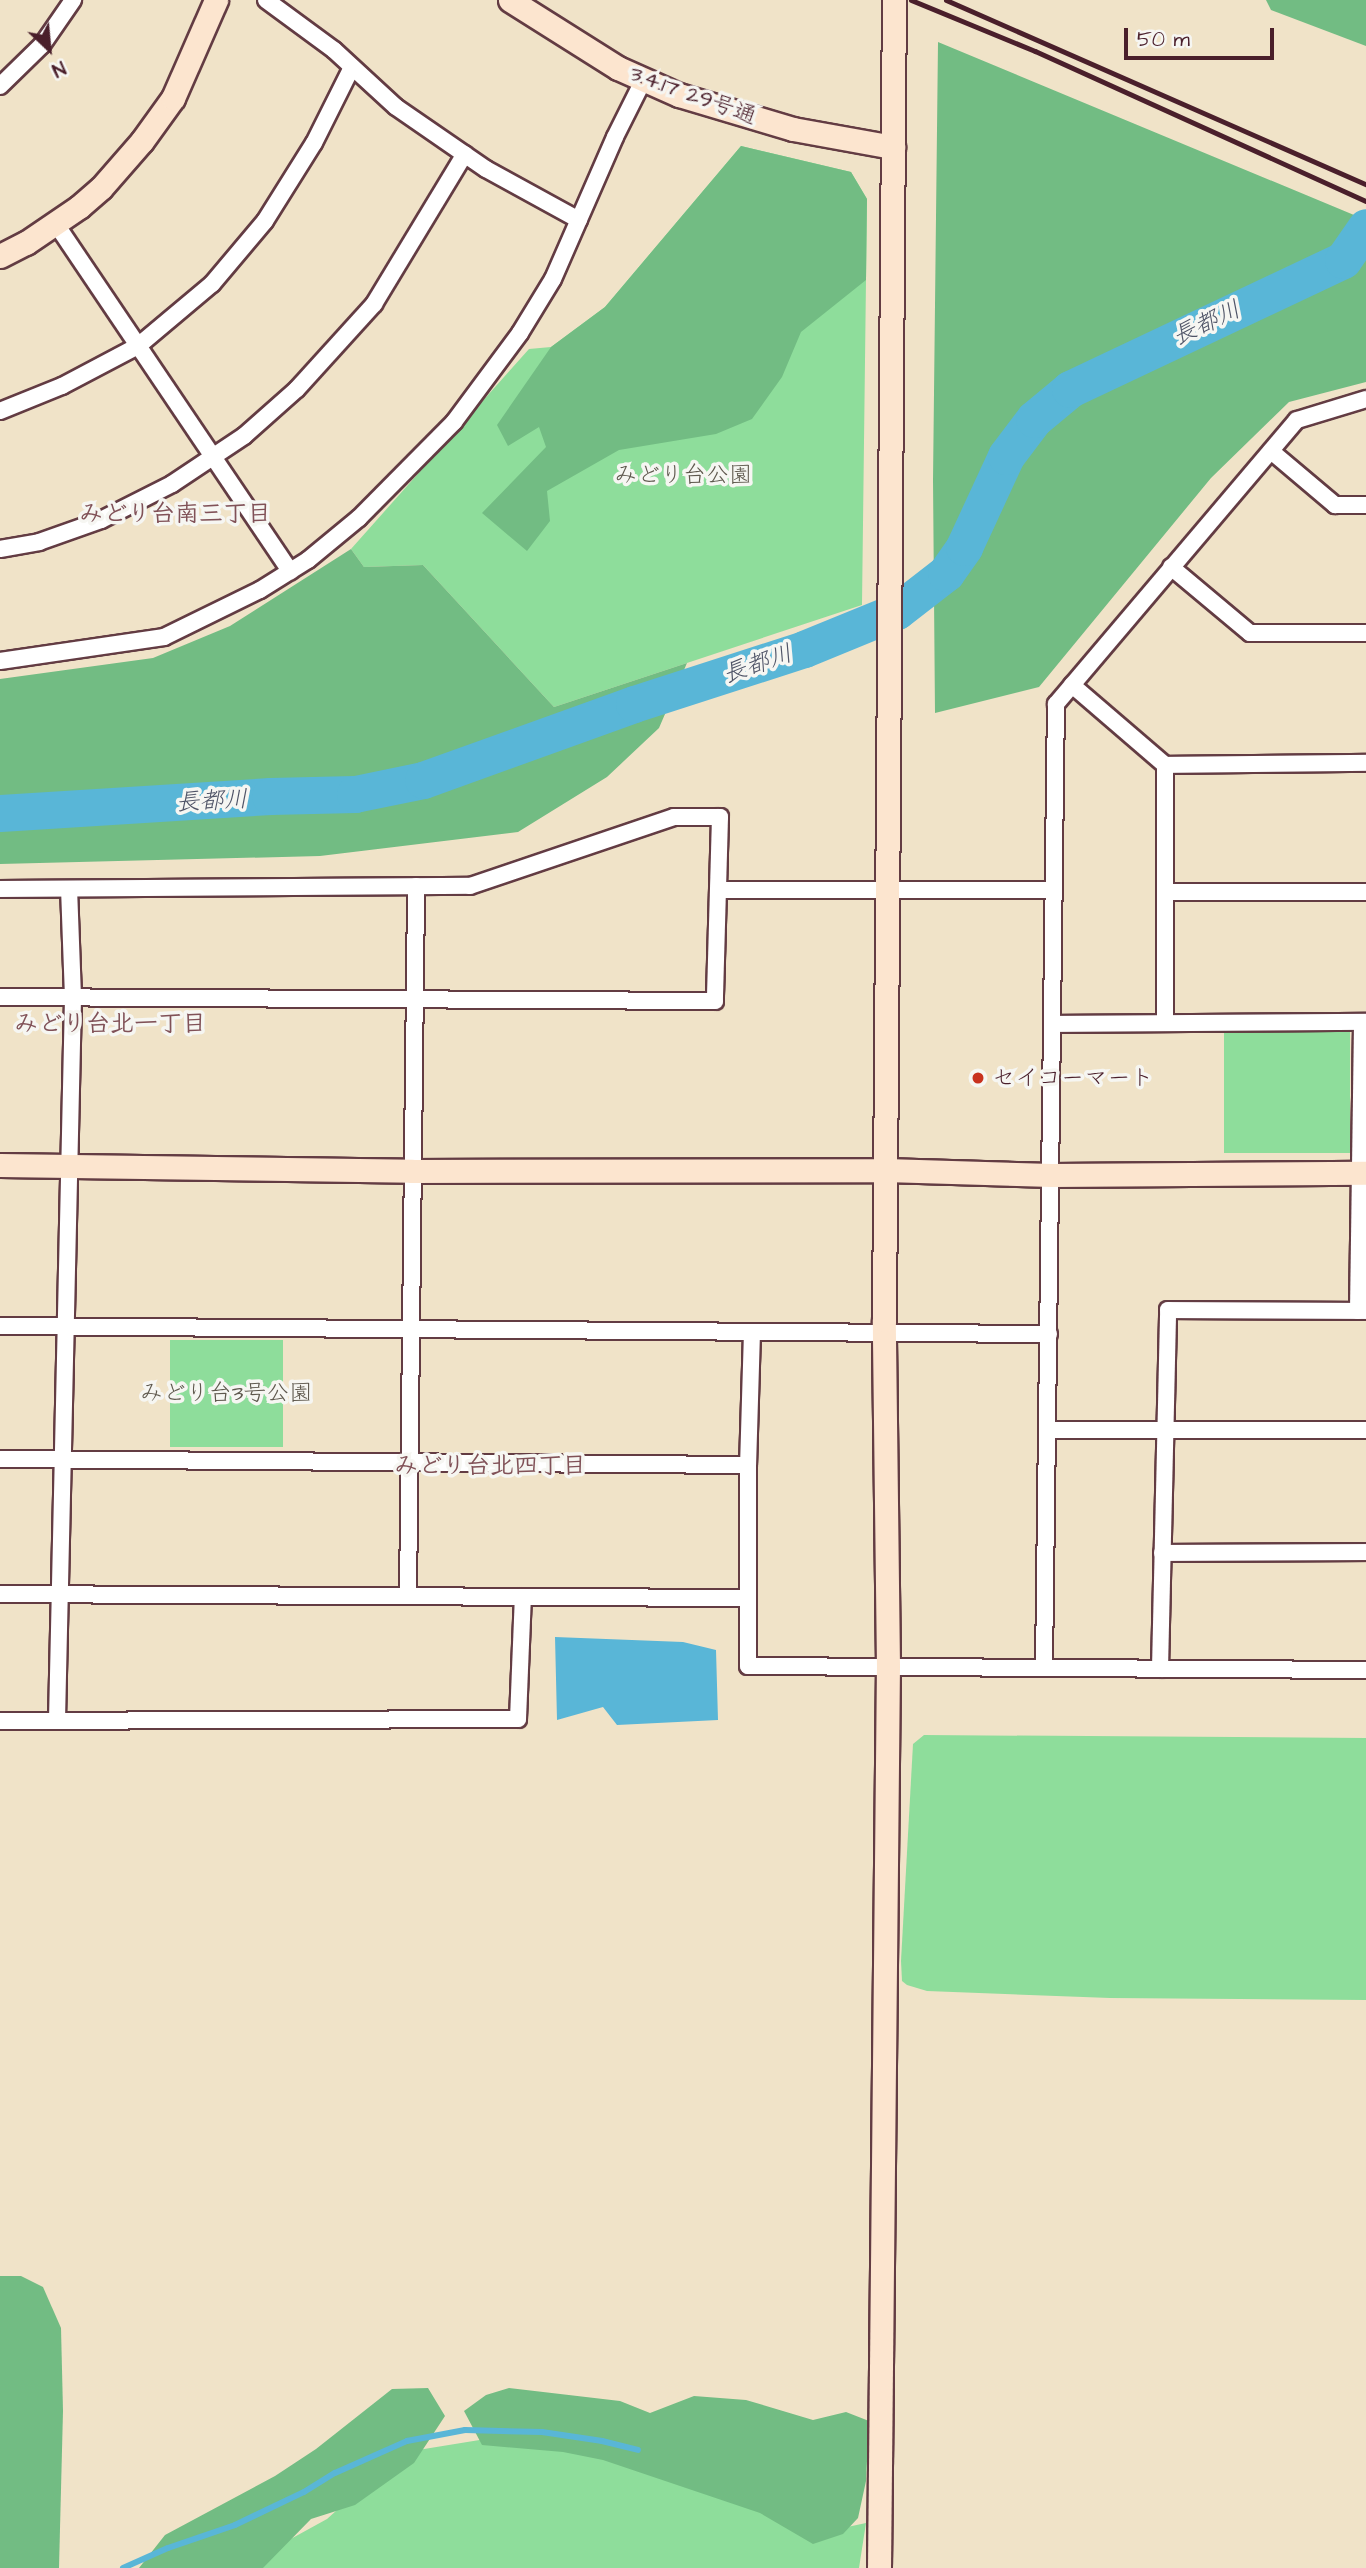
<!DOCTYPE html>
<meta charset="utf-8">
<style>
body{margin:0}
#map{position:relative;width:1366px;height:2568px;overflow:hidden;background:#f0e3c8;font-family:"Architects Daughter","Klee One",sans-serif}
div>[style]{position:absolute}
.green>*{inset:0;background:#8edd9b;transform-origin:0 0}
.forest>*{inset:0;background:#72bc83}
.water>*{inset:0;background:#59b6d7}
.stream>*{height:6px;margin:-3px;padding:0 3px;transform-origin:3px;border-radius:3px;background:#59b6d7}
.river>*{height:37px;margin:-18.5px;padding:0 18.5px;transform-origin:18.5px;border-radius:18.5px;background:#59b6d7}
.roads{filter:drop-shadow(2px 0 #633c43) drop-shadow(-2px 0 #633c43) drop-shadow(0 2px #633c43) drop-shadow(0 -2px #633c43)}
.street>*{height:16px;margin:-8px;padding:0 8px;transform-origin:8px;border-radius:8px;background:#fff}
.secondary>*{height:23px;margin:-11.5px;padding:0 11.5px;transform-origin:11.5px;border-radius:11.5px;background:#fce5cf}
.rail>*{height:5px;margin:-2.5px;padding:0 2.5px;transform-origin:2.5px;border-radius:2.5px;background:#4a1f2b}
.dots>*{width:19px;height:19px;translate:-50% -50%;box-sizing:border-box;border:4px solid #f6f6f2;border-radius:50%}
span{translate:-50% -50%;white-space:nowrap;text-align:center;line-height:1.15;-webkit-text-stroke:7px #f6f6f2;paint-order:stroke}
.street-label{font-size:23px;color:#4a1f2b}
.park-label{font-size:23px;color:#5e584d}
.poi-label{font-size:23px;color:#4a1f2b}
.left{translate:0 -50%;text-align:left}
.water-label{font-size:24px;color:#4f5467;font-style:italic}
.neighbourhood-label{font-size:24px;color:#805157;font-weight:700}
.north{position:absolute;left:14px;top:14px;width:70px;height:70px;-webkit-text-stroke:5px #f6f6f2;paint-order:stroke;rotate:154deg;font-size:19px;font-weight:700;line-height:28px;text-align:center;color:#4a1f2b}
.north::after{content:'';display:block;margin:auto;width:24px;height:32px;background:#4a1f2b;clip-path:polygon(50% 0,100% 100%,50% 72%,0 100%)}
.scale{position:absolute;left:1124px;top:28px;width:150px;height:32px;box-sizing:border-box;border:4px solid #4a1f2b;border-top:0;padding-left:9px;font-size:21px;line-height:24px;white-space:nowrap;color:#4a1f2b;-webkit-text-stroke:5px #f6f6f2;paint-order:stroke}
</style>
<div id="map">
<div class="green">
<div style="clip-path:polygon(741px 146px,851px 172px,867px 199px,862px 605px,554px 707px,423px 565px,364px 567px,351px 549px,529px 349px,551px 347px,605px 307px)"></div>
<div style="left:1350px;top:1031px;width:122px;height:126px;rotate:90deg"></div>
<div style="left:170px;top:1340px;width:113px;height:107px"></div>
<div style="clip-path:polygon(924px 1735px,1366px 1738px,1366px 2000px,1110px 1998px,927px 1991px,907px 1985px,902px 1981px,901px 1961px,913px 1744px)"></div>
<div style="clip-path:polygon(498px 2437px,619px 2458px,824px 2532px,866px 2523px,859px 2568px,238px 2568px,327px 2519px,356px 2493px,418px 2450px)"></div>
</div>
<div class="forest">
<div style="clip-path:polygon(1266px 0,1366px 0,1366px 46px,1271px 10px)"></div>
<div style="clip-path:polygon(938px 42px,1366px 220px,1366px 382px,1289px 402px,1211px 478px,1039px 687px,935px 713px,933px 480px)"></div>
<div style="clip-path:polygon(741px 146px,851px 172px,867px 199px,866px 280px,801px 332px,782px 377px,752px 419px,716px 434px,619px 450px,547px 491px,550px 521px,527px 551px,482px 513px,546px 447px,539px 427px,508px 446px,497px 425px,551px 347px,605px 307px)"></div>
<div style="clip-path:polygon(351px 549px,364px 567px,423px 565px,554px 707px,687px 663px,659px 728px,607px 777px,518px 832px,320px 856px,0 864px,0 679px,153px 658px,230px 626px)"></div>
<div style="clip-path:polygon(0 2276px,21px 2276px,43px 2287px,61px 2328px,63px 2411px,59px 2568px,0 2568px)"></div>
<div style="clip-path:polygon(428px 2388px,445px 2416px,414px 2463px,355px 2505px,311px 2519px,263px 2568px,139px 2568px,165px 2535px,275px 2476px,316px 2449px,392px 2389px)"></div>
<div style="clip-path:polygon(509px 2388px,620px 2401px,650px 2413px,694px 2396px,746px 2400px,813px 2420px,846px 2412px,869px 2421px,866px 2481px,858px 2518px,843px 2534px,813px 2544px,760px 2513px,603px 2460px,563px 2452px,482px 2445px,464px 2411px,486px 2395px)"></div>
</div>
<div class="water">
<div style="clip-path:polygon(555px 1637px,683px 1642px,716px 1650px,718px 1720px,617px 1725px,603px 1707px,557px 1720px)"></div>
</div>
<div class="stream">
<div style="left:123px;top:2568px;width:49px;rotate:-24deg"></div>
<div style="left:168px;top:2548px;width:71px;rotate:-18.9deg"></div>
<div style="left:235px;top:2525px;width:76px;rotate:-25.6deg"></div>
<div style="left:304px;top:2492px;width:36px;rotate:-32deg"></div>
<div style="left:335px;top:2473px;width:79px;rotate:-24deg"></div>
<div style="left:407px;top:2441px;width:59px;rotate:-10.7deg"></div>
<div style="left:465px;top:2430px;width:77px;rotate:1.5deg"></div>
<div style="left:542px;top:2432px;width:61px;rotate:8.5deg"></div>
<div style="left:602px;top:2441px;width:37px;rotate:14deg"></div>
</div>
<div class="river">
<div style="left:0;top:813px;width:271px;rotate:-3.6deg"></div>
<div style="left:270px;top:796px;width:85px;rotate:-1.3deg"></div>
<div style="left:355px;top:794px;width:69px;rotate:-11.6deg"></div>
<div style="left:423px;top:780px;width:224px;rotate:-19.8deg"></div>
<div style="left:634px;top:704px;width:179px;rotate:-17.9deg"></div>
<div style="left:804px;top:649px;width:100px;rotate:-22.2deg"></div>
<div style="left:897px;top:611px;width:62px;rotate:-37.8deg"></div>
<div style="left:946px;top:573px;width:32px;rotate:-55deg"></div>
<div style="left:964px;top:547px;width:100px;rotate:-65.2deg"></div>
<div style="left:1006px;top:456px;width:46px;rotate:-52.9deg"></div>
<div style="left:1034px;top:419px;width:47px;rotate:-39.8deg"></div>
<div style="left:1070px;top:389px;width:302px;rotate:-25.3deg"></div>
<div style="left:1343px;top:260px;width:40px;rotate:-55.1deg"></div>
</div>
<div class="roads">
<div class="street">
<div style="left:266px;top:0;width:84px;rotate:36.3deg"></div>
<div style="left:334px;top:50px;width:84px;rotate:42.6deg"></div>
<div style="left:396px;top:107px;width:109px;rotate:34.6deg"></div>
<div style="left:486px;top:169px;width:106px;rotate:28.7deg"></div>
<div style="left:0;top:86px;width:59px;rotate:-44.3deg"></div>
<div style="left:42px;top:45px;width:55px;rotate:-55.4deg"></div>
<div style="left:56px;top:224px;width:419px;rotate:56deg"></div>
<div style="left:0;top:411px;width:67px;rotate:-22deg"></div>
<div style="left:62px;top:386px;width:86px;rotate:-27.8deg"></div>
<div style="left:138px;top:346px;width:97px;rotate:-40deg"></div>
<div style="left:212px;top:284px;width:82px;rotate:-49.9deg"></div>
<div style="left:265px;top:221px;width:92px;rotate:-57.9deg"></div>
<div style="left:314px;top:143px;width:85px;rotate:-63.4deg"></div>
<div style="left:1271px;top:451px;width:84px;rotate:40.2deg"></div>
<div style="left:1335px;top:505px;width:31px"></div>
<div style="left:0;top:549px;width:40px;rotate:-10deg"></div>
<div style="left:39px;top:542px;width:66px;rotate:-19.5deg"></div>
<div style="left:101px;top:520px;width:80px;rotate:-26.9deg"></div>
<div style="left:172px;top:484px;width:87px;rotate:-33.7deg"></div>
<div style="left:244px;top:436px;width:71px;rotate:-41.6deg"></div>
<div style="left:297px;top:389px;width:115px;rotate:-47.8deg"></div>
<div style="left:374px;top:304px;width:175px;rotate:-58.8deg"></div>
<div style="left:1171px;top:567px;width:103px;rotate:39.9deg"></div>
<div style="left:1250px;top:633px;width:116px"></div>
<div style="left:0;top:661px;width:166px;rotate:-8.3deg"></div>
<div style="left:164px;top:637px;width:107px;rotate:-26.1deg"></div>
<div style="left:260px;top:590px;width:57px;rotate:-32deg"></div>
<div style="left:308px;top:560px;width:66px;rotate:-39.5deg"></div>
<div style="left:359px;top:518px;width:135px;rotate:-45.3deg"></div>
<div style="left:454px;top:422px;width:111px;rotate:-53.4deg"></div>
<div style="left:520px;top:333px;width:63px;rotate:-58.6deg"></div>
<div style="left:553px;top:279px;width:155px;rotate:-66.4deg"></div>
<div style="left:615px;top:137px;width:65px;rotate:-63.4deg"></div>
<div style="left:1072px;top:685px;width:123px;rotate:40.7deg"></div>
<div style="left:1165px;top:765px;width:201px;rotate:-0.6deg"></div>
<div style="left:1165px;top:765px;width:258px;rotate:90deg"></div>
<div style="left:0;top:889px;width:470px;rotate:-0.4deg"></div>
<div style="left:470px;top:886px;width:215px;rotate:-18.7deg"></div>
<div style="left:674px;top:817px;width:46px"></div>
<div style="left:720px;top:817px;width:184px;rotate:91.6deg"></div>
<div style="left:715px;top:1001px;width:715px;rotate:-179.68deg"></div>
<div style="left:718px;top:890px;width:336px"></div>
<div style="left:1165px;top:892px;width:201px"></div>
<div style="left:1053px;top:1024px;width:313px;rotate:-0.4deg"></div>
<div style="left:1358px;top:1311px;width:289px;rotate:-89.2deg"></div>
<div style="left:0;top:1326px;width:1049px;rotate:0.44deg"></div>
<div style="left:752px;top:1332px;width:133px;rotate:91.7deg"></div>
<div style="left:748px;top:1465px;width:201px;rotate:90deg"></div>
<div style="left:748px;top:1666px;width:618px;rotate:0.37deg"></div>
<div style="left:1048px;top:1430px;width:318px"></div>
<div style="left:0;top:1459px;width:748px;rotate:0.46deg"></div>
<div style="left:1162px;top:1553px;width:204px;rotate:-0.3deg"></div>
<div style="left:0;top:1594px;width:748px;rotate:0.31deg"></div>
<div style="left:408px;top:1596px;width:710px;rotate:-89.35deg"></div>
<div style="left:1044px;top:1668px;width:964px;rotate:-89.29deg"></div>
<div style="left:1056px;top:704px;width:372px;rotate:-49.7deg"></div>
<div style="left:1297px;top:420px;width:72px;rotate:-16.9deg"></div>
<div style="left:1160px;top:1669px;width:359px;rotate:-88.7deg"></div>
<div style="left:1168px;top:1310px;width:198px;rotate:0.3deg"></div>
<div style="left:57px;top:1720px;width:723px;rotate:-88.73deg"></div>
<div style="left:73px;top:997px;width:108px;rotate:-92.1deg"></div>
<div style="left:0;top:1721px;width:518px;rotate:-0.22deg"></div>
<div style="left:518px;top:1719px;width:122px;rotate:-87.7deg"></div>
</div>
<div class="secondary">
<div style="left:510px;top:0;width:128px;rotate:32.2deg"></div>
<div style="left:618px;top:68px;width:67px;rotate:23.9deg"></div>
<div style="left:679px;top:95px;width:119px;rotate:16.6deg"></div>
<div style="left:793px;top:129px;width:102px;rotate:10.2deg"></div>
<div style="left:0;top:256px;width:29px;rotate:-27deg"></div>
<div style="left:26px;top:243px;width:64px;rotate:-34.2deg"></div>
<div style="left:79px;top:207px;width:29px;rotate:-41deg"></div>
<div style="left:101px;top:188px;width:62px;rotate:-48.9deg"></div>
<div style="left:142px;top:141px;width:53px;rotate:-54.2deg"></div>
<div style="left:173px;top:98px;width:107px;rotate:-66.3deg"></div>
<div style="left:0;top:1165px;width:412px;rotate:0.8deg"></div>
<div style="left:412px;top:1171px;width:473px;rotate:-0.1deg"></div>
<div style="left:885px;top:1170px;width:167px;rotate:1.7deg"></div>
<div style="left:1052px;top:1175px;width:314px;rotate:-0.4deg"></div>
<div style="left:879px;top:2568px;width:902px;rotate:-89.43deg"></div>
<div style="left:888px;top:1666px;width:346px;rotate:-90.7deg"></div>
<div style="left:884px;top:1320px;width:1320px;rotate:-89.57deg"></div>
</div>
</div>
<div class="rail">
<div style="left:911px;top:0;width:134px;rotate:22.4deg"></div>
<div style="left:1035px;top:51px;width:363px;rotate:24.4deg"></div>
<div style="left:946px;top:0;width:459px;rotate:23.7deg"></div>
</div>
<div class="dots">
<div style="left:978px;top:1078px;background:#c8321e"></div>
</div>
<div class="street-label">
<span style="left:693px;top:95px;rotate:20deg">3.4.17 29号通</span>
</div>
<div class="park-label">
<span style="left:683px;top:475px">みどり台公園</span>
<span style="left:226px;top:1393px">みどり台3号公園</span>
</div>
<div class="poi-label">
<span class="left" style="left:992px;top:1078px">セイコーマート</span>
</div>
<div class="water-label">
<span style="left:1207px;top:324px;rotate:-25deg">長都川</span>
<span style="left:758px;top:665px;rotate:-19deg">長都川</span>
<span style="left:212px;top:802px;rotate:-3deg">長都川</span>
</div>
<div class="neighbourhood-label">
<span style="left:175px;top:515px">みどり台南三丁目</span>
<span style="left:110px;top:1025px">みどり台北一丁目</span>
<span style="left:490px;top:1467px">みどり台北四丁目</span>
</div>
<div class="north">N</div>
<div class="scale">50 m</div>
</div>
